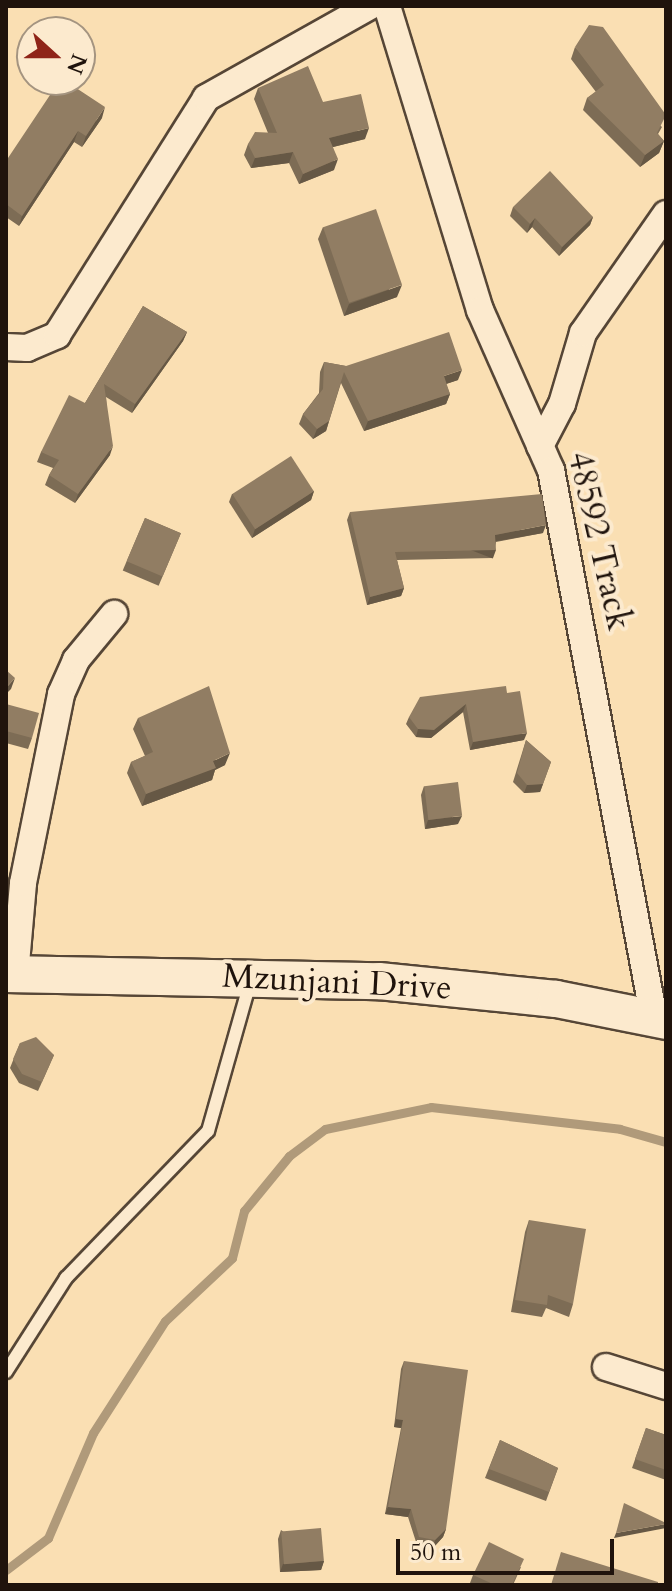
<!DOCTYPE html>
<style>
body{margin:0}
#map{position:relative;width:672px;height:1591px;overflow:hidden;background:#fadfb3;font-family:Cardo,serif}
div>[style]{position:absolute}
.stream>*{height:9px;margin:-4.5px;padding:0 4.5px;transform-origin:4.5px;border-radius:4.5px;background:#b09a7a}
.roads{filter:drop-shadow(2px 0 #564636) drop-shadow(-2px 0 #564636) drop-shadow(0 2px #564636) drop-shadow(0 -2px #564636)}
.lane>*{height:12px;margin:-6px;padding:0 6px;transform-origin:6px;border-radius:6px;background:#fceace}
.street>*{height:26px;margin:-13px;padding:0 13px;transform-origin:13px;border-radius:13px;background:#fceace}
.secondary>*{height:36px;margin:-18px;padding:0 18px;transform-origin:18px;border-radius:18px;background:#fceace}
.wall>*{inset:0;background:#7d6c55;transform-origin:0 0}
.shaded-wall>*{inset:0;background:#665845;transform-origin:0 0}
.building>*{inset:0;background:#917d63;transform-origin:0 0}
span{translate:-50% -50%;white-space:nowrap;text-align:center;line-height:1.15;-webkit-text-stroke:8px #fceace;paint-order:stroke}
.street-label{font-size:34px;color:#1f130c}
.frame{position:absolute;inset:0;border:8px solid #1f130c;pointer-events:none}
.north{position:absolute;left:16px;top:16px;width:80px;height:80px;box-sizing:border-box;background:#fceace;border:2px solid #a49480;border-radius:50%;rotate:111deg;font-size:22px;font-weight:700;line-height:32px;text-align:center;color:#1f130c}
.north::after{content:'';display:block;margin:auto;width:28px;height:36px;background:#8f2418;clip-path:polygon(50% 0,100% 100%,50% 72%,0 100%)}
.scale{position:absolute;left:396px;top:1539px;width:218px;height:36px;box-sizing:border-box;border:4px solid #1f130c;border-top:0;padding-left:10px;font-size:24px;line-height:28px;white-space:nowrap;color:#1f130c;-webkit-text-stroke:6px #fceace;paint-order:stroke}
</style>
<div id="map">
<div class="stream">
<div style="left:6px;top:1570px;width:53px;rotate:-37.3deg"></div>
<div style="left:48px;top:1538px;width:114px;rotate:-66.8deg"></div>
<div style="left:93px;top:1433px;width:133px;rotate:-57.3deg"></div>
<div style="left:165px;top:1321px;width:92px;rotate:-43.2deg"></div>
<div style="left:232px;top:1258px;width:49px;rotate:-75.7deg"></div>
<div style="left:244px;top:1211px;width:71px;rotate:-50.7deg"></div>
<div style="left:289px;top:1156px;width:45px;rotate:-36.9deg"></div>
<div style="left:325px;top:1129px;width:108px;rotate:-11.7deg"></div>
<div style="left:431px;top:1107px;width:190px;rotate:6.6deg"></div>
<div style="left:620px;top:1129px;width:48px;rotate:15.8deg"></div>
</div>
<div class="roads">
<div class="lane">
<div style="left:6px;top:1372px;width:112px;rotate:-57.4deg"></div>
<div style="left:66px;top:1278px;width:204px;rotate:-46deg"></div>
<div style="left:208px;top:1131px;width:154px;rotate:-74.2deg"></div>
</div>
<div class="street">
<div style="left:387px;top:6px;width:318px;rotate:73deg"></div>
<div style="left:480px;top:310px;width:175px;rotate:66.1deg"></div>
<div style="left:551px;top:470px;width:558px;rotate:79.36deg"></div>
<div style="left:6px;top:347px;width:21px;rotate:3deg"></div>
<div style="left:27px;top:348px;width:33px;rotate:-23deg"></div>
<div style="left:57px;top:335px;width:280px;rotate:-57.8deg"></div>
<div style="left:206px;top:98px;width:188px;rotate:-29.3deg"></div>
<div style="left:540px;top:446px;width:47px;rotate:-62.4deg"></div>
<div style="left:562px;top:404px;width:74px;rotate:-73.5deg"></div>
<div style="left:583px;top:333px;width:145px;rotate:-55.1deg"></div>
<div style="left:15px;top:975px;width:92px;rotate:-85deg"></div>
<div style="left:23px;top:883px;width:193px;rotate:-78.6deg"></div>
<div style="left:61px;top:694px;width:37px;rotate:-66deg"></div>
<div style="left:76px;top:660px;width:60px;rotate:-50.4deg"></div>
<div style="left:606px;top:1367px;width:63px;rotate:17.6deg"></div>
</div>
<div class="secondary">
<div style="left:6px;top:974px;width:373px;rotate:1.1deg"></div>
<div style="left:379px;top:981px;width:178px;rotate:5.8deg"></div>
<div style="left:556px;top:999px;width:112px;rotate:11.3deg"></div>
</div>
</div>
<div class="wall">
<div style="clip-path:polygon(575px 47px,662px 127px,658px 134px,664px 141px,659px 153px,640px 167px,583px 110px,587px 98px,596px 92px,571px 59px)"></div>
<div style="clip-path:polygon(258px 88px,323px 102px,365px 139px,333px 147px,334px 170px,299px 184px,289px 163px,251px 168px,244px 155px,248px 144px,268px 133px,254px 99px)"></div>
<div style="clip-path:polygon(102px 118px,82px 147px,74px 142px,19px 226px,6px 217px,6px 161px)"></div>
<div style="clip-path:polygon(513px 207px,593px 217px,590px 225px,559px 256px,532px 227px,527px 233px,510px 216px)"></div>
<div style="clip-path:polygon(323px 227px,397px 297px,344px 316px,318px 239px)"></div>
<div style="clip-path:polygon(143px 306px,187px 332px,183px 341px,132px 413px,106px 397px,110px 455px,75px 503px,45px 485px,49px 475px,53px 468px,37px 462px,41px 452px,85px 403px)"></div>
<div style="clip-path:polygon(324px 362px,346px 366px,458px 380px,446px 384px,450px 394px,446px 404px,364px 431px,341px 383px,326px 431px,313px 439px,299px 424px,303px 414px,319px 393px,320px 372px)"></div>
<div style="clip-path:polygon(314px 491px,311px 500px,252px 538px,229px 502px,232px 494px)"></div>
<div style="clip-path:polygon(350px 512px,543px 533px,496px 542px,493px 558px,397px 560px,404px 588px,401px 596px,367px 605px,347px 520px)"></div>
<div style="left:145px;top:518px;width:39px;height:57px;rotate:23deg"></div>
<div style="clip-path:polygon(507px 693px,524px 740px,470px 750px,463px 712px,431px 738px,416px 737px,406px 724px,409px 717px)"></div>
<div style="clip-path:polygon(6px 704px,32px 738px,28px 749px,6px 743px)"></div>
<div style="clip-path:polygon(138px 718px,225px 765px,215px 770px,212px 780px,142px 806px,127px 773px,131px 762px,145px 756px,133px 729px)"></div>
<div style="clip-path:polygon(526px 740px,551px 762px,540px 792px,524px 793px,513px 782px)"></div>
<div style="clip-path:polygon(424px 786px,458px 824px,425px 829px,421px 795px)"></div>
<div style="clip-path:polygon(20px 1043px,54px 1055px,38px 1091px,19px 1083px,10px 1068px)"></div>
<div style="clip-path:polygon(529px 1220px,573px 1304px,569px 1317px,546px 1308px,542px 1317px,511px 1312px,525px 1232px)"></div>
<div style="clip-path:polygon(404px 1361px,446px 1529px,443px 1537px,433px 1548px,417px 1545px,408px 1517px,385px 1514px,401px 1428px,394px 1427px,401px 1369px)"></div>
<div style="clip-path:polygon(646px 1428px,666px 1435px,666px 1480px,632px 1468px)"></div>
<div style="clip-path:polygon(500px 1440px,558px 1468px,546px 1501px,485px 1478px)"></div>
<div style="clip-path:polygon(281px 1530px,324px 1561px,321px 1570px,280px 1572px,278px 1539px)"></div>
<div style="clip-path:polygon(521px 1567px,513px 1585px,474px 1585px,470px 1583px,473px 1575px)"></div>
</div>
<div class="shaded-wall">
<div style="clip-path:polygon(105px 107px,102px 118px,82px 147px,86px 136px)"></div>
<div style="clip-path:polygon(369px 128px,365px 139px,325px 149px,329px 138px)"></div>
<div style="clip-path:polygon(78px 131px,74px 142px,19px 226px,22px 216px)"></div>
<div style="clip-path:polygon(664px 141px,659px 153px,640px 167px,645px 155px)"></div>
<div style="clip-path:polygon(293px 152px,289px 163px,251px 168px,255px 158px)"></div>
<div style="clip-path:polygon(338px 159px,334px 170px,299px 184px,303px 174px)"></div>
<div style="clip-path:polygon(593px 217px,590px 225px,559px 256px,562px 247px)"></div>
<div style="clip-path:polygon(535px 218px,532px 227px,527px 233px,530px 224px)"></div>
<div style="clip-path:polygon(402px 285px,397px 297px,344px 316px,349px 304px)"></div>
<div style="clip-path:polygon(187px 332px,183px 341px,132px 413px,135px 404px)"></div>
<div style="clip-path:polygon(462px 370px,458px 380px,440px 386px,444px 376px)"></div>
<div style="clip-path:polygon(450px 394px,446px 404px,364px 431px,368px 421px)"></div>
<div style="clip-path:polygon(329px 421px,326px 431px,313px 439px,317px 429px)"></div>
<div style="clip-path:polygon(113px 446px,110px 455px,75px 503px,78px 494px)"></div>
<div style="clip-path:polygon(314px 491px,311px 500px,252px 538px,255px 529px)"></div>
<div style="clip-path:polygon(546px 525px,543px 533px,492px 542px,495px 535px)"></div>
<div style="left:496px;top:550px;width:9px;height:101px;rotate:111deg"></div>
<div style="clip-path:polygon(404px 588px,401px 596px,367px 605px,370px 597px)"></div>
<div style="clip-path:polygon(15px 678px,11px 689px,6px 694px,6px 688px)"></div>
<div style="clip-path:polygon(466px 704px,463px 712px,431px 738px,416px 737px,418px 729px)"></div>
<div style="clip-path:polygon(527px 733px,524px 740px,470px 750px,473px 742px)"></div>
<div style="clip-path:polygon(230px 753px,225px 765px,215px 770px,212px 780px,142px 806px,146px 794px)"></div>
<div style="clip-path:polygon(543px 784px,540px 792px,524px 793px,527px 785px)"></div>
<div style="clip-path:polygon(462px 816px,458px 824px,425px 829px,428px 820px)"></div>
<div style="clip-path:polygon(396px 1419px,403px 1420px,401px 1428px,394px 1427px)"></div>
<div style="clip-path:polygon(388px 1507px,411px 1509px,408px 1517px,385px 1514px)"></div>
<div style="clip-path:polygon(666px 1524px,666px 1528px,614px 1538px,616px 1533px)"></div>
<div style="clip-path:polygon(446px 1529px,443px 1537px,433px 1548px,435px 1540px)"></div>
<div style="clip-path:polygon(324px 1561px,321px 1570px,280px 1572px,283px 1564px)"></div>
</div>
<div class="building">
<div style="clip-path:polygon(589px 25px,603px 27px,666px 115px,657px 133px,664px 141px,645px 155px,587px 98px,604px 85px,575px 47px)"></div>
<div style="clip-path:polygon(308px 66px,323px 102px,361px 94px,369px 128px,329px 138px,338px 159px,303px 174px,293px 152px,255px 158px,248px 144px,255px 132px,277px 133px,258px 88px)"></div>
<div style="clip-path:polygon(60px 80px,64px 80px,105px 107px,86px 136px,78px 131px,22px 216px,6px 204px,6px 161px)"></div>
<div style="clip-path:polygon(550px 171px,593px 217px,562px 247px,535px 218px,530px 224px,513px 207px)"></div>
<div style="left:376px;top:209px;width:80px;height:56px;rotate:71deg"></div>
<div style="clip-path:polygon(143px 306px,187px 332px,135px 404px,104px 384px,113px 446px,78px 494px,49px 475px,59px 460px,41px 452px,69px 395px,85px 403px)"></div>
<div style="clip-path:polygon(449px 332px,462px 370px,444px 376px,450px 394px,368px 421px,344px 372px,329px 421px,317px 429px,303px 414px,323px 389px,324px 362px,346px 366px)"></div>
<div style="left:291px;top:456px;width:42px;height:70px;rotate:57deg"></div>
<div style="clip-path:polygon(542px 494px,546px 525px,495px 535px,496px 550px,395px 552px,404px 588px,370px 597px,350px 512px)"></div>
<div style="left:145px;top:518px;width:39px;height:47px;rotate:23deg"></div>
<div style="clip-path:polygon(6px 670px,15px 678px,6px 688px)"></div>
<div style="clip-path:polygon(209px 686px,230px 753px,213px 761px,216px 768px,146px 794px,131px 762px,153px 752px,138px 718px)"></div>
<div style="clip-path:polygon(506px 686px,507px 693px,520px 691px,527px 733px,473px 742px,466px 704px,434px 730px,418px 729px,409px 717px,420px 697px)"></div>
<div style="clip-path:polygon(6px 704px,39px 713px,32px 738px,6px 731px)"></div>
<div style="clip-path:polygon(526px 740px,551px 762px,543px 784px,527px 785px,517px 773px)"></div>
<div style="left:458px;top:782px;width:34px;height:34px;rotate:83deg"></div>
<div style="clip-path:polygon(36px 1037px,54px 1055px,42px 1082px,22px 1074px,13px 1059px,20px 1043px)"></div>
<div style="clip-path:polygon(529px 1220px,586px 1229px,573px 1304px,548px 1295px,547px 1305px,515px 1300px)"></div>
<div style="clip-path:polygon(404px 1361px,468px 1370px,446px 1529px,435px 1540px,419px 1537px,411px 1509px,388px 1507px,403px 1420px,396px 1419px)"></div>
<div style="clip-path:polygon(646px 1428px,666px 1435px,666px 1470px,635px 1459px)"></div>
<div style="clip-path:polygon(500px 1440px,558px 1468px,549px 1492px,489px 1469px)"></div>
<div style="clip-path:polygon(624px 1503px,666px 1523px,666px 1524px,616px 1533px)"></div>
<div style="left:321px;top:1528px;width:33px;height:40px;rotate:85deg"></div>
<div style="clip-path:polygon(489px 1542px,524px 1559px,512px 1585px,495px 1585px,473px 1575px)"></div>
<div style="clip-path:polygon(561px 1552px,658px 1582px,658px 1585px,551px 1585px)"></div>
</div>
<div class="street-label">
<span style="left:599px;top:541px;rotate:77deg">48592 Track</span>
<span style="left:337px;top:982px;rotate:3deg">Mzunjani Drive</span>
</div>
<div class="frame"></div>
<div class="north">N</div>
<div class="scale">50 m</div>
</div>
